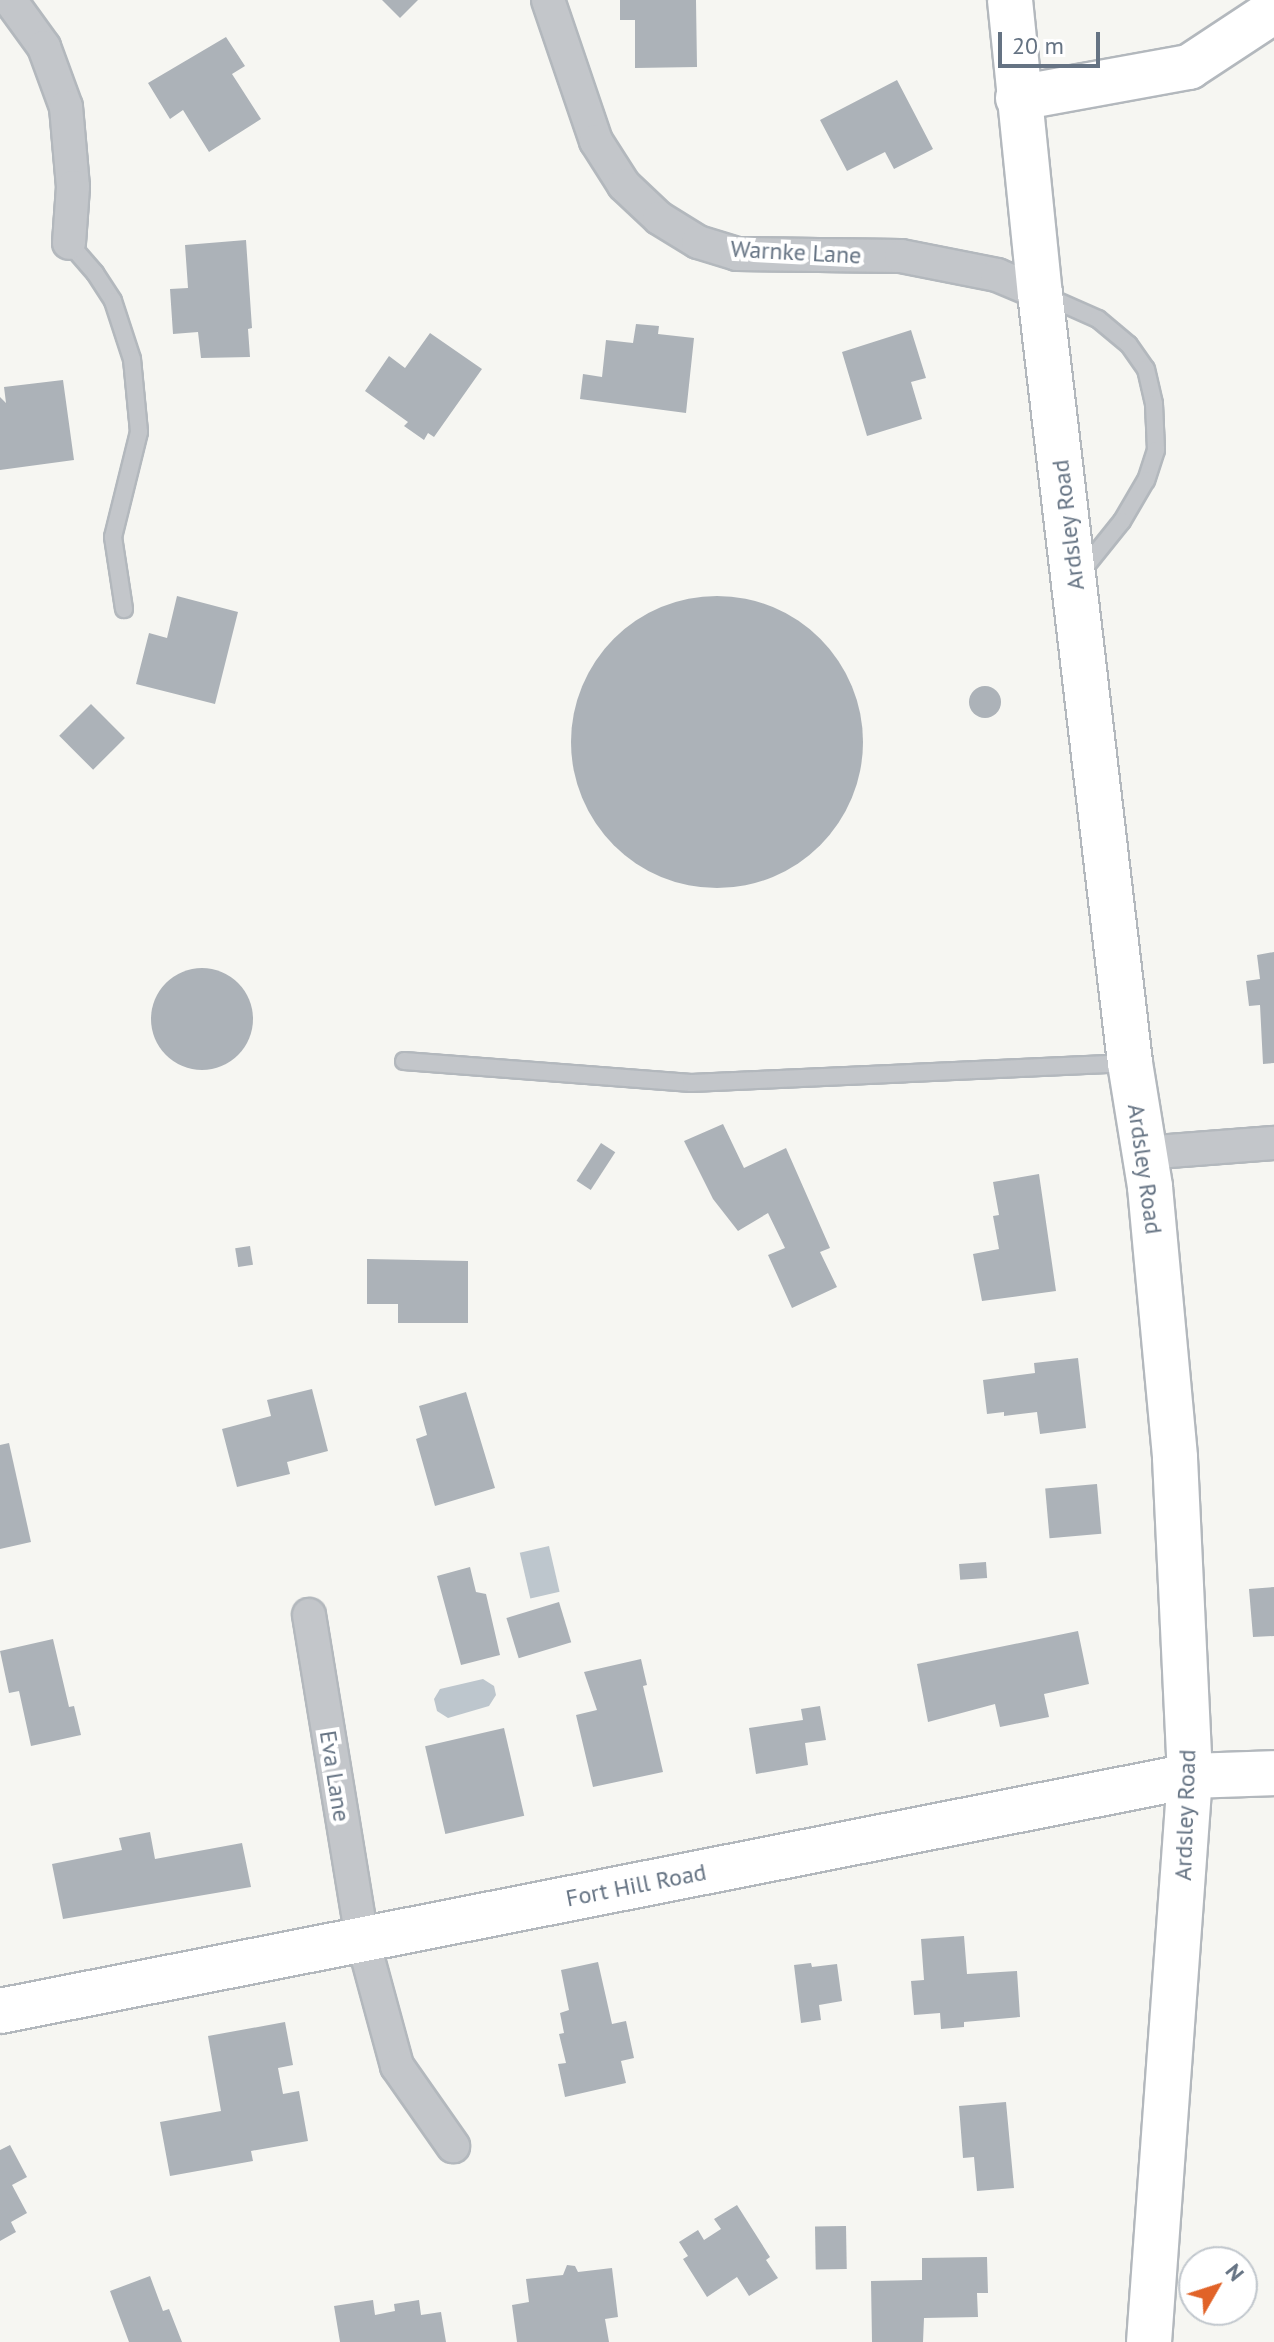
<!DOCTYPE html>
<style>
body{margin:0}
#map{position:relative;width:1274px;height:2342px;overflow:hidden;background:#f6f6f2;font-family:"PT Sans",sans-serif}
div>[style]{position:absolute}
.water>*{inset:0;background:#bdc6cd;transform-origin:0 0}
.building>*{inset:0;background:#acb2b8;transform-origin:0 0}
.round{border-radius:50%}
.roads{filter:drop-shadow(2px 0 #b3b8bd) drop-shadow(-2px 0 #b3b8bd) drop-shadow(0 2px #b3b8bd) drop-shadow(0 -2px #b3b8bd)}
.lane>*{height:16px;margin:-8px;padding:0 8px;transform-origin:8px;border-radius:8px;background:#c3c6ca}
.street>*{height:32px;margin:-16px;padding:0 16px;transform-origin:16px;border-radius:16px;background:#c3c6ca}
.secondary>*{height:44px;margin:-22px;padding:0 22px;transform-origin:22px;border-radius:22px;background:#fff}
span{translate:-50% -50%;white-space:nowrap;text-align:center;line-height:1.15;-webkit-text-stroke:8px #fff;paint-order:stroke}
.street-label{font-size:24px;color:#657383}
.north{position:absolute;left:1178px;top:2246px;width:80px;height:80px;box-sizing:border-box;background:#fff;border:2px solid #c1c7cd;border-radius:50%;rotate:51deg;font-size:22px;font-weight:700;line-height:32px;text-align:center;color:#657383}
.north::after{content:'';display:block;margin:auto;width:28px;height:36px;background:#e16328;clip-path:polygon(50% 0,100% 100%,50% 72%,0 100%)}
.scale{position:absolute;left:998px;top:32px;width:102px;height:36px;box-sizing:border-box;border:4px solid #657383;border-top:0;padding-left:10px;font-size:24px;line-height:28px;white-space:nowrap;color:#657383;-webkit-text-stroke:6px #fff;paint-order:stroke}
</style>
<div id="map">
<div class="water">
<div style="left:549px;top:1546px;width:47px;height:30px;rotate:77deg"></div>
<div style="clip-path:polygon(483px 1679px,494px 1686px,496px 1695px,489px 1706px,448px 1718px,437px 1711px,434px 1699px,440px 1689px)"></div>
</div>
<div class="building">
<div style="clip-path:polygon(382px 0,418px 0,400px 18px)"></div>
<div style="clip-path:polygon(620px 0,696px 0,697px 67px,635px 68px,635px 20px,620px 20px)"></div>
<div style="clip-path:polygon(226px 37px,245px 66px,232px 74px,261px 119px,209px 152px,183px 110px,170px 119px,148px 83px)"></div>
<div style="clip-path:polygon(897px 80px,933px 149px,894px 169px,885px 152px,847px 171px,820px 120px)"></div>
<div style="clip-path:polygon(246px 240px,252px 328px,248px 329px,250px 357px,201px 358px,198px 332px,173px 334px,170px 289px,188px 288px,185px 245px)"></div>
<div style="clip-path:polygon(636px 324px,659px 326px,658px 334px,694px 338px,686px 413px,580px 399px,583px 374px,602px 377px,606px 340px,633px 343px)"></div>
<div style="clip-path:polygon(911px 330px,926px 378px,911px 382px,922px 419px,867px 436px,842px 352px)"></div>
<div style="clip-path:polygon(430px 333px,482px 369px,434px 437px,428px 433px,424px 440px,404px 426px,408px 422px,365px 391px,389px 356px,405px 368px)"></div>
<div style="clip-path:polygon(63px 380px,74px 460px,0 470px,0 397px,6px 403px,4px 387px)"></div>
<div class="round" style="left:571px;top:596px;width:292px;height:292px"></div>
<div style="clip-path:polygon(177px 596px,238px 612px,215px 704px,136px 684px,149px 633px,167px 638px)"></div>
<div class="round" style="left:969px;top:686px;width:32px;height:32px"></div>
<div style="left:91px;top:704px;width:48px;height:45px;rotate:45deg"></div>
<div style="clip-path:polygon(1274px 952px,1274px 1063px,1263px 1064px,1260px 1005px,1249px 1006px,1246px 981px,1260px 979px,1257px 955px)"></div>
<div class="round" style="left:151px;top:968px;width:102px;height:102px"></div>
<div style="clip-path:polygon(723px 1124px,744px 1168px,786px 1148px,830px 1248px,820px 1252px,837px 1287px,792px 1308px,768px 1255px,785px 1248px,768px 1213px,738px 1231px,713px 1199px,684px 1141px)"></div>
<div style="left:601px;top:1143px;width:17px;height:45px;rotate:33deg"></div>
<div style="clip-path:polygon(1039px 1174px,1056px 1291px,982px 1301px,973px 1254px,999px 1249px,993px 1216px,999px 1215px,993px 1182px)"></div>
<div style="left:250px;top:1246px;width:19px;height:15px;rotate:81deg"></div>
<div style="clip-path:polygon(367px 1259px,468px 1261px,468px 1323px,398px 1323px,398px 1304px,367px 1304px)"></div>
<div style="clip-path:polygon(1078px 1358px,1086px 1428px,1040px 1434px,1037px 1412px,1004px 1416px,1004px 1412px,987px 1414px,983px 1380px,1035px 1373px,1034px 1363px)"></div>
<div style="clip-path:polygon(312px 1389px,328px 1451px,287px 1462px,290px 1474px,237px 1487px,222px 1429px,271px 1416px,267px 1400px)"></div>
<div style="clip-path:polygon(466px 1392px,495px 1488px,435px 1506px,416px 1439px,427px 1435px,419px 1406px)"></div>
<div style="clip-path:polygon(9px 1443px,31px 1542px,0 1549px,0 1445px)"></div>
<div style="left:1097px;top:1484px;width:50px;height:52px;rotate:85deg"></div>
<div style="left:986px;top:1562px;width:16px;height:27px;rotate:86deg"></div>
<div style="clip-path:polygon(470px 1567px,476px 1592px,486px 1594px,500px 1655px,461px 1665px,437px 1576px)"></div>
<div style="clip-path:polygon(1274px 1587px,1274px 1636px,1253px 1637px,1249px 1589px)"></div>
<div style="left:559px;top:1602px;width:42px;height:55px;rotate:73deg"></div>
<div style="clip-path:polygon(1078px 1631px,1089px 1684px,1044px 1694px,1049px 1717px,1000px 1727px,995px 1704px,928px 1722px,917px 1664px)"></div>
<div style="clip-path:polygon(53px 1639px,69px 1707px,74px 1706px,81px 1735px,31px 1746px,19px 1691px,9px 1693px,0 1651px)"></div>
<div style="clip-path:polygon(641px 1659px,647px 1685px,643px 1686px,663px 1772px,593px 1787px,576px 1715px,597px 1710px,584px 1672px)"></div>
<div style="clip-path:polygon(820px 1706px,826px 1740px,805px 1743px,808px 1765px,756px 1774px,749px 1728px,803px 1720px,801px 1709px)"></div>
<div style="left:504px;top:1728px;width:90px;height:81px;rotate:77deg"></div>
<div style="clip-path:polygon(150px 1832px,155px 1859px,242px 1843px,251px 1887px,63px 1919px,52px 1864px,122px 1850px,119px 1838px)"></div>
<div style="clip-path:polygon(964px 1936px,967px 1974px,1017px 1971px,1020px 2017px,964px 2022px,964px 2027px,941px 2029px,940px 2013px,914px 2015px,911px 1981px,924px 1980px,921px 1939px)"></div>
<div style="clip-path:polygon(598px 1962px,612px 2024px,626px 2021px,634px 2058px,621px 2061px,626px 2083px,565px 2097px,558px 2064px,566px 2063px,559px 2034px,564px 2033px,560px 2013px,569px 2010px,561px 1970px)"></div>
<div style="clip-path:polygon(811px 1963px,812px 1967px,837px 1964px,842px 2001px,819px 2005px,821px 2020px,801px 2023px,794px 1965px)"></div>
<div style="clip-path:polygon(285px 2022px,293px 2065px,278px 2068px,283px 2094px,299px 2091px,308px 2141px,251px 2151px,253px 2161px,170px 2176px,160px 2122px,221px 2111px,208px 2036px)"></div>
<div style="clip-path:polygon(1006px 2102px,1014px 2188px,977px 2191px,974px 2157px,963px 2158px,959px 2106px)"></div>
<div style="clip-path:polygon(10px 2145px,27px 2177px,12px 2185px,27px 2213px,11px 2222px,16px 2232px,0 2241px,0 2150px)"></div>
<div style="clip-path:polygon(737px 2205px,770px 2257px,766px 2260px,778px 2278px,749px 2296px,737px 2277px,707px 2297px,683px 2259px,688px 2256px,679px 2242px,698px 2230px,704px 2240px,721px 2229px,714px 2219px)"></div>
<div style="left:846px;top:2226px;width:43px;height:31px;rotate:89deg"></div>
<div style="clip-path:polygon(987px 2257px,988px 2293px,977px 2293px,978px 2317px,924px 2318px,923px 2342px,872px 2342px,871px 2281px,922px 2280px,922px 2258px)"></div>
<div style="clip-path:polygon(567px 2265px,575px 2266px,578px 2272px,612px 2268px,618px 2317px,605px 2319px,609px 2342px,517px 2342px,512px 2305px,529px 2302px,526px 2279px,563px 2275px)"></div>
<div style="clip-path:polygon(150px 2276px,163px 2311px,169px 2309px,182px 2342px,129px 2342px,110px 2291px)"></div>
<div style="clip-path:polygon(373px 2300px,375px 2315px,395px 2311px,394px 2304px,419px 2300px,421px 2315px,441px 2312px,446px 2342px,340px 2342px,334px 2306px)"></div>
</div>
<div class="roads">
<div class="lane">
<div style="left:69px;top:243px;width:40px;rotate:49deg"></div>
<div style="left:95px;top:273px;width:33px;rotate:57deg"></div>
<div style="left:113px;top:301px;width:61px;rotate:71.9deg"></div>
<div style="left:132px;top:359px;width:73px;rotate:84.5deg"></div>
<div style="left:139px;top:432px;width:108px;rotate:103.9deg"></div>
<div style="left:113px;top:537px;width:73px;rotate:81.3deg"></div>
<div style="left:1046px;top:296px;width:57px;rotate:23.9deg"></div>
<div style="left:1098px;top:319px;width:40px;rotate:40deg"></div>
<div style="left:1129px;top:345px;width:29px;rotate:55deg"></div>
<div style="left:1146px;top:369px;width:36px;rotate:77deg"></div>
<div style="left:1154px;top:404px;width:46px;rotate:87.5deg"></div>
<div style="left:1156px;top:450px;width:32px;rotate:108deg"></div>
<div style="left:1146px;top:480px;width:48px;rotate:120.3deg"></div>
<div style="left:1122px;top:521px;width:65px;rotate:128.8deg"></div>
<div style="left:404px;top:1061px;width:288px;rotate:4.4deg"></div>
<div style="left:691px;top:1083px;width:439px;rotate:-2.6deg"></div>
</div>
<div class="street">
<div style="left:10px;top:0;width:58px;rotate:54.1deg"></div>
<div style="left:44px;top:47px;width:64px;rotate:69.9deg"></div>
<div style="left:66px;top:107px;width:80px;rotate:85deg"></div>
<div style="left:73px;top:187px;width:56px;rotate:94.1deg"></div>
<div style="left:548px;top:0;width:149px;rotate:71.2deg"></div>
<div style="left:596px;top:141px;width:52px;rotate:57.5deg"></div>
<div style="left:624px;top:185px;width:48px;rotate:43.3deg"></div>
<div style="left:659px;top:218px;width:46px;rotate:31.6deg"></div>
<div style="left:698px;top:242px;width:41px;rotate:17.1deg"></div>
<div style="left:737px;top:254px;width:164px;rotate:0.7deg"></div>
<div style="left:901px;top:256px;width:98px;rotate:11.2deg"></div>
<div style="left:997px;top:275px;width:47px;rotate:22.7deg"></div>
<div style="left:1143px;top:1153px;width:131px;rotate:-4.4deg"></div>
<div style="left:309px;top:1615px;width:326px;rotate:80.7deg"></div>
<div style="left:362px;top:1937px;width:134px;rotate:74.8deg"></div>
<div style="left:397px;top:2066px;width:98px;rotate:55deg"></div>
</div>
<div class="secondary">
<div style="left:1010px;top:0;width:295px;rotate:84.2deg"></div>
<div style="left:1040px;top:293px;width:775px;rotate:83.33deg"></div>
<div style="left:1130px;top:1063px;width:126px;rotate:80.8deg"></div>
<div style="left:1150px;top:1187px;width:272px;rotate:84.7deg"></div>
<div style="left:1175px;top:1458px;width:318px;rotate:87.3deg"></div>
<div style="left:1190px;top:1776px;width:567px;rotate:94.14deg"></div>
<div style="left:1018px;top:98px;width:174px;rotate:-10.3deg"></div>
<div style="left:1189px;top:67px;width:102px;rotate:-33.4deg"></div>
<div style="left:0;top:2011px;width:1213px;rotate:-11.17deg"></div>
<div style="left:1190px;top:1776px;width:84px;rotate:-2deg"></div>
</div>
</div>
<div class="street-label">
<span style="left:796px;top:252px;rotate:3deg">Warnke Lane</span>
<span style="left:1068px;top:525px;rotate:-97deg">Ardsley Road</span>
<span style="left:1145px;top:1169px;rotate:82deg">Ardsley Road</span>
<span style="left:335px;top:1776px;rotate:81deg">Eva Lane</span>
<span style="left:1185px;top:1815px;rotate:-88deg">Ardsley Road</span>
<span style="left:636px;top:1885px;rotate:-11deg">Fort Hill Road</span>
</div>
<div class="north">N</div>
<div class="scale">20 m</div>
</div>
